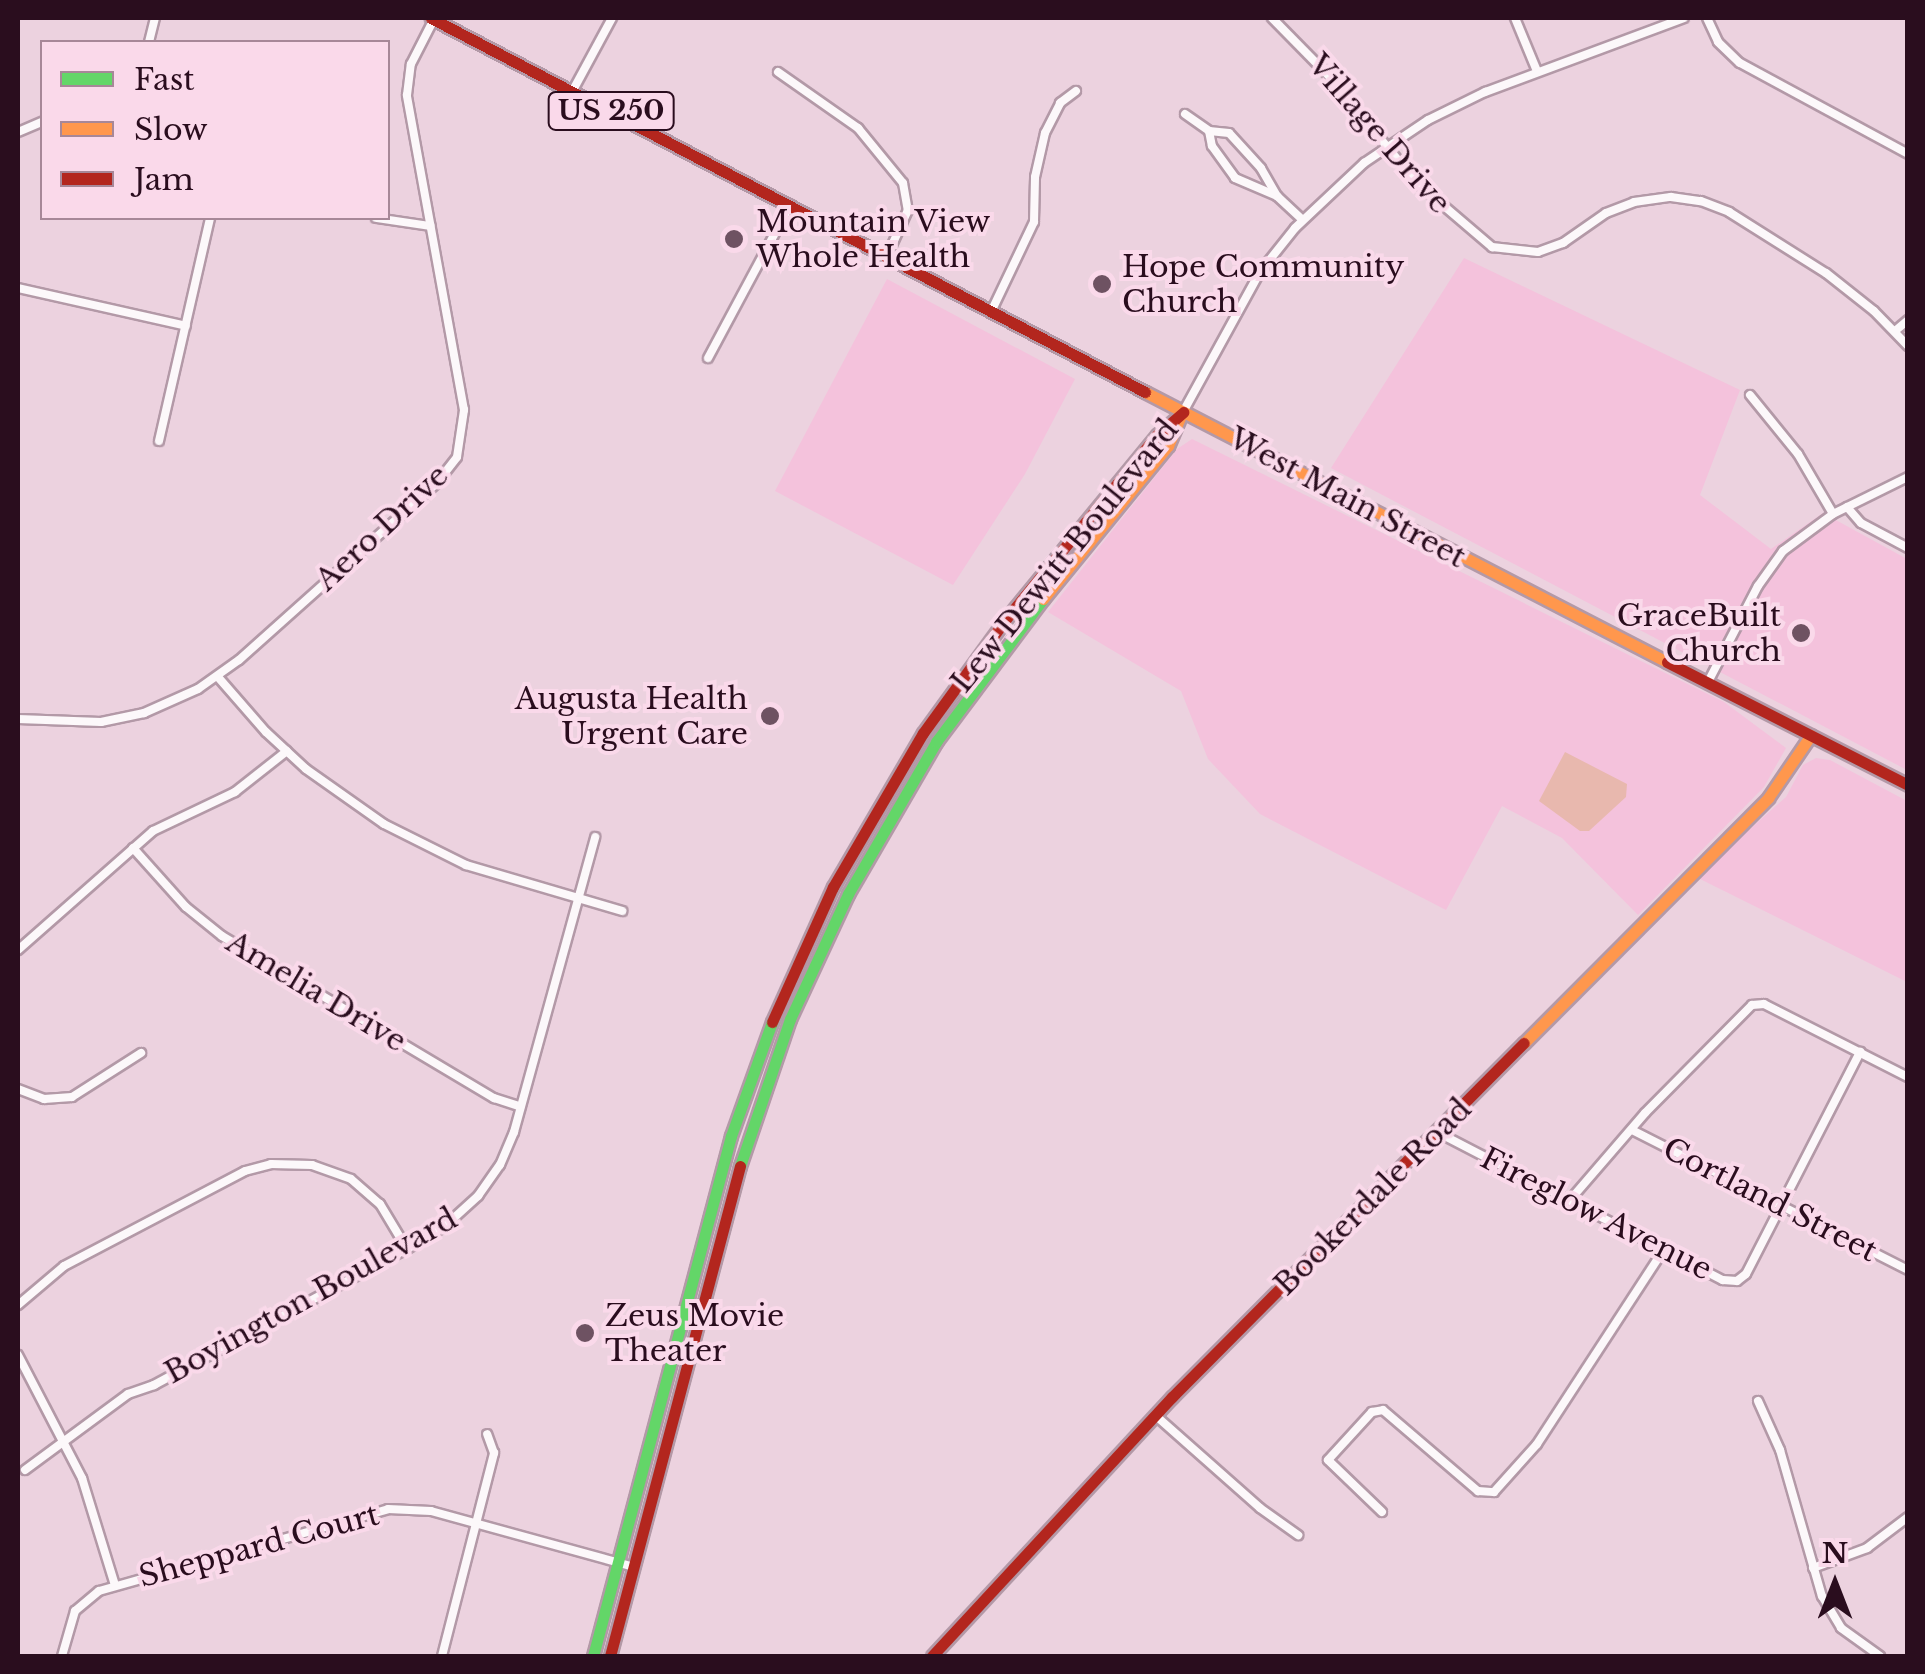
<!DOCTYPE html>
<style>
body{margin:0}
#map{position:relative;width:1925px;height:1674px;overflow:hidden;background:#ecd2df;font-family:"Libre Baskerville",serif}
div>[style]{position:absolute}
.built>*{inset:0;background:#f4c2dc}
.green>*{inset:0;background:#e8b8ae}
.roads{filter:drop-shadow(2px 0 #b399a7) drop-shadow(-2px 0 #b399a7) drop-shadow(0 2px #b399a7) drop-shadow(0 -2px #b399a7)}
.street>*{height:8px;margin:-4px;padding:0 4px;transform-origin:4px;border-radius:4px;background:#fcf8fa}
.fast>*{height:11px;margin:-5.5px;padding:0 5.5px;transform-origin:5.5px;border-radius:5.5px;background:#63d668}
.slow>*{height:11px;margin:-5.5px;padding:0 5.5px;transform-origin:5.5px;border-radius:5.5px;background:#ff974d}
.jam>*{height:11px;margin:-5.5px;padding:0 5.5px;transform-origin:5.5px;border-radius:5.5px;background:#b3261e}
.dots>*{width:28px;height:28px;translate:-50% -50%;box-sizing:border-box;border:5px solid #fad9ea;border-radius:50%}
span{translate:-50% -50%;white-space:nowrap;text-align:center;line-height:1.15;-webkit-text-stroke:8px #fad9ea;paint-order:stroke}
.shield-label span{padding:2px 8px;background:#fad9ea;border:2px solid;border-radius:8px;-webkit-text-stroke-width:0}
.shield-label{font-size:28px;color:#2a0d1e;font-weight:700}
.street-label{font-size:30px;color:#2a0d1e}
.poi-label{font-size:30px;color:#2a0d1e}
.left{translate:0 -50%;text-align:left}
.right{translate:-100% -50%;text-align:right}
.frame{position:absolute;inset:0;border:20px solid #2a0d1e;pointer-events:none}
.legend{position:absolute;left:40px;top:40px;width:350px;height:180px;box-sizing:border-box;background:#fad9ea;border:2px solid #a78798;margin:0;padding:12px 18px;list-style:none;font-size:30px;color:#2a0d1e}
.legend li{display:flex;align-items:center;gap:20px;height:50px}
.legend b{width:50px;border:2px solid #a78798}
.north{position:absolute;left:1785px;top:1534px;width:100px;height:100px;-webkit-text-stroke:8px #fad9ea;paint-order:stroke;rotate:0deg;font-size:28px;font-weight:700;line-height:40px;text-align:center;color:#2a0d1e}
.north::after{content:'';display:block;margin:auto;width:35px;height:45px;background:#2a0d1e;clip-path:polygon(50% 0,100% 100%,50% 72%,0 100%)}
</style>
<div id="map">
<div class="built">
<div style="clip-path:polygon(1464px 258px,1740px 390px,1700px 495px,1771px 549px,1823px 513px,1907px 559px,1907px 770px,1331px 468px)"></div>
<div style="clip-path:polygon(887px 279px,1075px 379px,1025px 474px,953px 585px,775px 491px)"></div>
<div style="clip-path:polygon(1192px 439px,1724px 702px,1786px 748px,1764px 787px,1638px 915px,1562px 838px,1502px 806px,1446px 910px,1260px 814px,1208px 759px,1181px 691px,1048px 612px,1177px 449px)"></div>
<div style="clip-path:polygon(1816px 758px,1830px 760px,1907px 801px,1907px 982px,1696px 877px,1786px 797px,1803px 765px)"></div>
</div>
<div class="green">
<div style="clip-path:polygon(1565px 752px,1627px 784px,1626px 797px,1589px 831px,1580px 831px,1539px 801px)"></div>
</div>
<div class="roads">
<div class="street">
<div style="left:1272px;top:18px;width:81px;rotate:45.5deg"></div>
<div style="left:1329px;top:76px;width:139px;rotate:50.6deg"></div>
<div style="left:1417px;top:183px;width:99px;rotate:40.5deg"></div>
<div style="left:1492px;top:247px;width:46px;rotate:6.2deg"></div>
<div style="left:1538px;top:252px;width:27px;rotate:-20deg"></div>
<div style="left:1563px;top:243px;width:52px;rotate:-34.9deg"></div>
<div style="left:1606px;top:213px;width:30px;rotate:-21deg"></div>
<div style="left:1634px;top:202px;width:37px;rotate:-8deg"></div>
<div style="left:1671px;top:197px;width:30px;rotate:8deg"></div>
<div style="left:1701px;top:201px;width:30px;rotate:21deg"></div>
<div style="left:1729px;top:212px;width:115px;rotate:32.2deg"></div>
<div style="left:1826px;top:273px;width:61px;rotate:38.4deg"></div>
<div style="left:1874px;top:311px;width:49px;rotate:45.8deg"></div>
<div style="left:1515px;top:18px;width:57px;rotate:67.5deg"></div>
<div style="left:1707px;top:18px;width:26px;rotate:65deg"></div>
<div style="left:1718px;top:42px;width:30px;rotate:44deg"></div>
<div style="left:1740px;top:63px;width:191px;rotate:28.4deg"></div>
<div style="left:149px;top:42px;width:25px;rotate:-76deg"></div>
<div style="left:778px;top:72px;width:98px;rotate:35deg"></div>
<div style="left:858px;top:128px;width:71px;rotate:50.7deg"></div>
<div style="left:903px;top:183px;width:27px;rotate:80deg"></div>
<div style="left:908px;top:210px;width:51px;rotate:114.5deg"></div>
<div style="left:572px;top:92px;width:84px;rotate:-61.6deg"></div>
<div style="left:1185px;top:114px;width:29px;rotate:35deg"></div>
<div style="left:1209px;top:131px;width:15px;rotate:79deg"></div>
<div style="left:1212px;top:146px;width:39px;rotate:54deg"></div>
<div style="left:1235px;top:178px;width:46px;rotate:23.2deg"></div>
<div style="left:1277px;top:196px;width:32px;rotate:-120deg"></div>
<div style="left:1261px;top:168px;width:47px;rotate:-132.4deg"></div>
<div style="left:1229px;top:133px;width:20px;rotate:-174deg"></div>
<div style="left:18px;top:132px;width:26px;rotate:-23deg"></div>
<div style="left:1277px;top:196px;width:35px;rotate:43deg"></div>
<div style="left:376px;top:218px;width:55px;rotate:8.4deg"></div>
<div style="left:18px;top:288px;width:172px;rotate:12.7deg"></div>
<div style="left:991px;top:312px;width:100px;rotate:-64.5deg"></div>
<div style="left:1034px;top:222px;width:45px;rotate:-88.7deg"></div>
<div style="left:1035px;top:177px;width:45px;rotate:-77.2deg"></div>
<div style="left:1045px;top:133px;width:34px;rotate:-63deg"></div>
<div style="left:1060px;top:103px;width:20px;rotate:-37deg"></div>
<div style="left:1895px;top:331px;width:17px;rotate:-40deg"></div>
<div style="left:708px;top:358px;width:174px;rotate:-61.8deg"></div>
<div style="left:1750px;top:395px;width:76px;rotate:50.9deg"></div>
<div style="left:1798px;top:454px;width:69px;rotate:59.7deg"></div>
<div style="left:1183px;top:412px;width:160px;rotate:-61.2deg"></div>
<div style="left:1260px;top:272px;width:56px;rotate:-51.5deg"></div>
<div style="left:1295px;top:228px;width:95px;rotate:-43.3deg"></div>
<div style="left:1364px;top:163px;width:77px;rotate:-33.9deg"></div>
<div style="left:1428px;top:120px;width:64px;rotate:-26.2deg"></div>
<div style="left:1485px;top:92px;width:212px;rotate:-20.4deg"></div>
<div style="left:159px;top:441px;width:229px;rotate:-77.1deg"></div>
<div style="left:1847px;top:507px;width:21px;rotate:49deg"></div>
<div style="left:1861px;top:523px;width:53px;rotate:28deg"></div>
<div style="left:218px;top:677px;width:73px;rotate:48.9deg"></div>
<div style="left:266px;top:732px;width:54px;rotate:42.8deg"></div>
<div style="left:306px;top:769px;width:95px;rotate:35.2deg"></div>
<div style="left:384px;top:824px;width:92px;rotate:26.6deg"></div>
<div style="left:466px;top:865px;width:163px;rotate:16.4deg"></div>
<div style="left:1708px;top:682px;width:108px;rotate:-62.5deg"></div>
<div style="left:1758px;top:586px;width:43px;rotate:-54.5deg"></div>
<div style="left:1783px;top:551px;width:62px;rotate:-36.5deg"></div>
<div style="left:1833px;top:514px;width:84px;rotate:-26.3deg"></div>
<div style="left:18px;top:719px;width:83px;rotate:2.1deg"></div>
<div style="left:101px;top:722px;width:44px;rotate:-11.8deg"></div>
<div style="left:144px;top:713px;width:59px;rotate:-24deg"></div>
<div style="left:198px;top:689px;width:50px;rotate:-35.3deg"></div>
<div style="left:239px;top:660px;width:264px;rotate:-41.8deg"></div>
<div style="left:436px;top:484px;width:34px;rotate:-52deg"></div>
<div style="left:457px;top:457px;width:48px;rotate:-81.5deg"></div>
<div style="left:464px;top:410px;width:320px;rotate:-100.3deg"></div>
<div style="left:407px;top:95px;width:31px;rotate:-83deg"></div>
<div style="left:411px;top:64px;width:51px;rotate:-62.9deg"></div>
<div style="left:133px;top:848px;width:79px;rotate:48.1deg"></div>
<div style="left:186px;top:907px;width:46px;rotate:38.9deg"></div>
<div style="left:222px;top:936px;width:317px;rotate:30.8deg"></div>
<div style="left:494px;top:1098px;width:28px;rotate:18deg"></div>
<div style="left:18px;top:950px;width:180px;rotate:-41.4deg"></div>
<div style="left:153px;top:831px;width:91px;rotate:-25.4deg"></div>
<div style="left:235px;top:792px;width:66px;rotate:-38.3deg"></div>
<div style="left:18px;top:1089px;width:28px;rotate:21deg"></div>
<div style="left:44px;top:1099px;width:28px;rotate:-4deg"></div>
<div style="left:72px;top:1097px;width:82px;rotate:-32.5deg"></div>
<div style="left:1632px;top:1130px;width:309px;rotate:26.9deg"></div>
<div style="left:1437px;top:1132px;width:322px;rotate:27.4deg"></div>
<div style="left:1723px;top:1280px;width:14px;rotate:4deg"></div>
<div style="left:1737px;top:1281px;width:11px;rotate:-38deg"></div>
<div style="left:1746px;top:1274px;width:250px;rotate:-62.8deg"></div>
<div style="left:1570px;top:1200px;width:115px;rotate:-49.2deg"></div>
<div style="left:1645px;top:1113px;width:152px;rotate:-45.3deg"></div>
<div style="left:1752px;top:1005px;width:12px;rotate:-5deg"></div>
<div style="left:1764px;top:1004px;width:161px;rotate:26.9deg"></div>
<div style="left:18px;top:1305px;width:60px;rotate:-40.3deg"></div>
<div style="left:64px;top:1266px;width:204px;rotate:-27.7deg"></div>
<div style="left:245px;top:1171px;width:27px;rotate:-15deg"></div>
<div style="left:271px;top:1164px;width:41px;rotate:1.4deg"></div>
<div style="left:312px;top:1165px;width:41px;rotate:19.7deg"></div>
<div style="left:351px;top:1179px;width:38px;rotate:41deg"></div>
<div style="left:380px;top:1204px;width:52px;rotate:59deg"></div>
<div style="left:18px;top:1355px;width:139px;rotate:62.5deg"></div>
<div style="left:82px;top:1478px;width:112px;rotate:72.9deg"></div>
<div style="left:1758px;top:1401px;width:54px;rotate:65.8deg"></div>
<div style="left:1780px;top:1450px;width:152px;rotate:74deg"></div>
<div style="left:1822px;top:1596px;width:37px;rotate:59deg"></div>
<div style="left:1841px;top:1628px;width:48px;rotate:35.7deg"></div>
<div style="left:1155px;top:1415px;width:140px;rotate:41.5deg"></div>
<div style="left:1260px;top:1508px;width:47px;rotate:35.4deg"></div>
<div style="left:25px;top:1470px;width:128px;rotate:-36.4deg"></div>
<div style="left:128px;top:1394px;width:28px;rotate:-19deg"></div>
<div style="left:154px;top:1385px;width:287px;rotate:-28.3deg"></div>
<div style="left:407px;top:1249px;width:44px;rotate:-31.2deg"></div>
<div style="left:445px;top:1226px;width:45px;rotate:-42.3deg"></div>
<div style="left:478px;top:1196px;width:38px;rotate:-55deg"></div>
<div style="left:500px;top:1165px;width:36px;rotate:-67deg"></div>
<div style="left:514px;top:1132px;width:306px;rotate:-74.6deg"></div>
<div style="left:1382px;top:1512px;width:75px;rotate:-136.1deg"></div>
<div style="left:1328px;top:1460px;width:65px;rotate:-47.5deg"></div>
<div style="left:1372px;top:1412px;width:11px;rotate:-10deg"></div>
<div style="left:1383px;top:1410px;width:125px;rotate:40.5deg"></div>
<div style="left:1478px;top:1491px;width:16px;rotate:4deg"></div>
<div style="left:1494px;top:1492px;width:64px;rotate:-48.1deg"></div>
<div style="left:1537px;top:1444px;width:234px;rotate:-56.9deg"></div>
<div style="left:1813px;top:1568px;width:58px;rotate:-20.3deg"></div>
<div style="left:1867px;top:1548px;width:51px;rotate:-37.1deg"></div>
<div style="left:62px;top:1656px;width:47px;rotate:-73.9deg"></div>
<div style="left:75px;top:1611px;width:31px;rotate:-40deg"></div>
<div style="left:99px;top:1591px;width:300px;rotate:-15.8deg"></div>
<div style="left:388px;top:1509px;width:43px;rotate:2.7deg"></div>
<div style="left:431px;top:1511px;width:211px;rotate:15.4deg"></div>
<div style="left:442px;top:1656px;width:210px;rotate:-75.6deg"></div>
<div style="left:494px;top:1453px;width:20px;rotate:-110deg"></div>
</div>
<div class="fast">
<div style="left:740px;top:1166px;width:155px;rotate:-71.2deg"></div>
<div style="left:790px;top:1019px;width:138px;rotate:-65.1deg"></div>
<div style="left:848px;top:894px;width:176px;rotate:-59.9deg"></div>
<div style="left:936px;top:742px;width:179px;rotate:-53.2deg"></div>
<div style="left:593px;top:1656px;width:538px;rotate:-75.14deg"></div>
<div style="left:731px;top:1136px;width:121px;rotate:-70.2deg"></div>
</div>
<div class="slow">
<div style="left:1145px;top:392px;width:588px;rotate:27.35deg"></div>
<div style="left:1043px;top:599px;width:198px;rotate:-50.8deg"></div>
<div style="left:1168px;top:446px;width:33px;rotate:-67deg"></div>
<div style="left:1524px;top:1043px;width:346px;rotate:-45.1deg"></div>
<div style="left:1768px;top:798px;width:76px;rotate:-55.7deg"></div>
</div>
<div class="jam">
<div style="left:431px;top:18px;width:806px;rotate:27.65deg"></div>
<div style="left:1667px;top:662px;width:271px;rotate:27deg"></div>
<div style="left:772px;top:1022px;width:148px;rotate:-65.7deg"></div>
<div style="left:833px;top:887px;width:178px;rotate:-59.7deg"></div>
<div style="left:923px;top:733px;width:140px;rotate:-54deg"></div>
<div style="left:1005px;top:620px;width:239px;rotate:-50.6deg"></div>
<div style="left:1157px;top:435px;width:35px;rotate:-41deg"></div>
<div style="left:610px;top:1656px;width:507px;rotate:-75.14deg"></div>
<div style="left:932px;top:1656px;width:353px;rotate:-47.2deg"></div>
<div style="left:1172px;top:1397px;width:499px;rotate:-45.2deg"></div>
</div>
</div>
<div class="dots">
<div style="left:734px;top:239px;background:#6e5262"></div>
<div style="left:1102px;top:284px;background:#6e5262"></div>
<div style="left:1801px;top:633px;background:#6e5262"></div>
<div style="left:770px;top:716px;background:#6e5262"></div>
<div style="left:585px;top:1333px;background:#6e5262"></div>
</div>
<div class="shield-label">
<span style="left:611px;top:111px">US 250</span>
</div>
<div class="street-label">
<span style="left:1379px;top:134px;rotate:49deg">Village Drive</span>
<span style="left:1347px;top:498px;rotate:28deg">West Main Street</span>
<span style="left:382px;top:528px;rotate:-43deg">Aero Drive</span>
<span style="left:1065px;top:556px;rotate:-51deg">Lew Dewitt Boulevard</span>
<span style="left:316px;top:992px;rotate:31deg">Amelia Drive</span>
<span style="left:1373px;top:1197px;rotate:-45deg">Bookerdale Road</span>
<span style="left:1770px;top:1200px;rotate:27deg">Cortland Street</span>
<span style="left:1596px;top:1214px;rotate:27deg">Fireglow Avenue</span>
<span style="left:311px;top:1296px;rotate:-29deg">Boyington Boulevard</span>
<span style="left:259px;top:1546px;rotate:-15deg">Sheppard Court</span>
</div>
<div class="poi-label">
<span class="left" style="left:756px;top:239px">Mountain View<br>Whole Health</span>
<span class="left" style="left:1122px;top:284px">Hope Community<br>Church</span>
<span class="right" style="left:1781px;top:633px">GraceBuilt<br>Church</span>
<span class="right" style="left:748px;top:716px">Augusta Health<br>Urgent Care</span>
<span class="left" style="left:605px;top:1333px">Zeus Movie<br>Theater</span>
</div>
<div class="frame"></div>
<ul class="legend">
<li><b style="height:12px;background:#63d668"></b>Fast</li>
<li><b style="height:12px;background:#ff974d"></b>Slow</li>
<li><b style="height:12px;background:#b3261e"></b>Jam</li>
</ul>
<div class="north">N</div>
</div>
